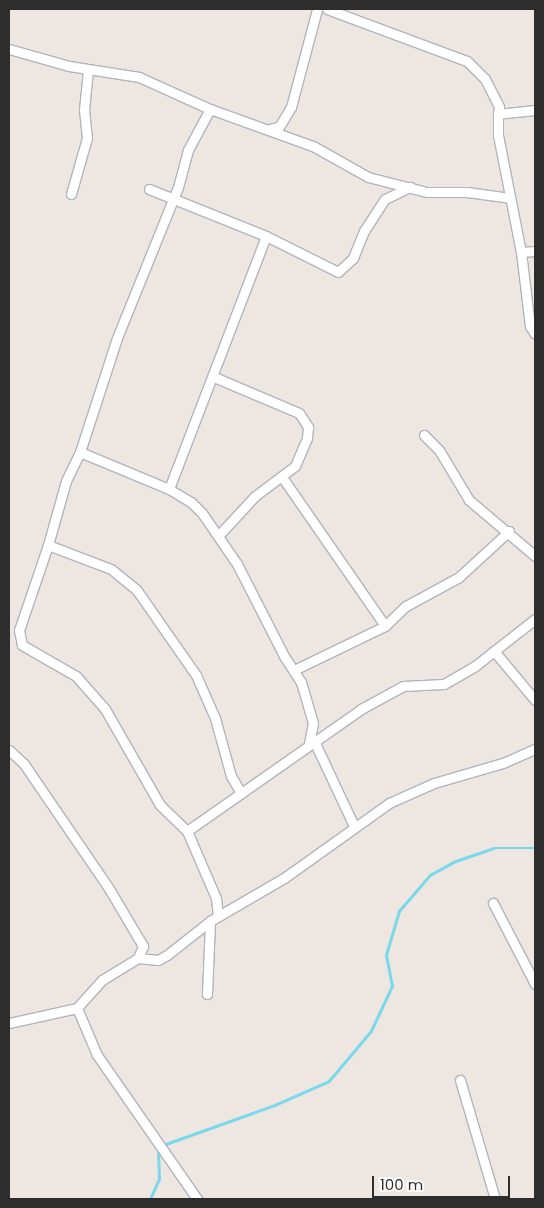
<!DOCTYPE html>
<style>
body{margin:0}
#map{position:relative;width:544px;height:1208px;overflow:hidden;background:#eee7e1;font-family:Poppins,sans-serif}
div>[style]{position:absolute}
.stream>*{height:2.5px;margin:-1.25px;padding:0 1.25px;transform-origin:1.25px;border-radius:1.25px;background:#79d8eb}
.roads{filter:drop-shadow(1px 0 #b1b4bd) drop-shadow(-1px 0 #b1b4bd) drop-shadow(0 1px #b1b4bd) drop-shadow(0 -1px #b1b4bd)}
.street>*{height:9px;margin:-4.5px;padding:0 4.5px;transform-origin:4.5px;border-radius:4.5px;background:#fff}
span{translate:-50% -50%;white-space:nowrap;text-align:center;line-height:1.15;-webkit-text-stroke:4px #fff;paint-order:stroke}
.frame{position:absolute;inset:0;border:10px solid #2d2d2d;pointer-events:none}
.scale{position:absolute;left:372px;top:1176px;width:138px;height:22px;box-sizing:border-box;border:2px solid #2d2d2d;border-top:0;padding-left:6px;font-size:15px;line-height:18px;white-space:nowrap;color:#2d2d2d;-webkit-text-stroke:4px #fff;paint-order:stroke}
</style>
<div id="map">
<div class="stream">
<div style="left:163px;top:1145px;width:119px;rotate:-19.7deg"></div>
<div style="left:275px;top:1105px;width:59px;rotate:-24deg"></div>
<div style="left:329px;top:1081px;width:65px;rotate:-50deg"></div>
<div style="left:371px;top:1031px;width:50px;rotate:-65deg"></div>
<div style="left:392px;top:986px;width:32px;rotate:-101deg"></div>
<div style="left:386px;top:955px;width:46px;rotate:-73.5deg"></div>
<div style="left:399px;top:911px;width:48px;rotate:-49.3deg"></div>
<div style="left:430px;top:875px;width:26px;rotate:-29deg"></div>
<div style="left:453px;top:862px;width:43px;rotate:-18.9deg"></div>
<div style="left:494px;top:848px;width:41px"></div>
<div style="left:150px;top:1199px;width:22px;rotate:-66deg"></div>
<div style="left:159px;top:1179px;width:31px;rotate:-92deg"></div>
</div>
<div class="roads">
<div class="street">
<div style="left:327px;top:9px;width:149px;rotate:20.4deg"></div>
<div style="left:467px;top:61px;width:25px;rotate:45deg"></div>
<div style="left:485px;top:79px;width:31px;rotate:63deg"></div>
<div style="left:499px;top:107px;width:7px;rotate:98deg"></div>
<div style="left:9px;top:49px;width:62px;rotate:15.8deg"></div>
<div style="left:69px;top:66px;width:71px;rotate:8.9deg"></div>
<div style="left:139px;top:77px;width:78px;rotate:24.3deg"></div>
<div style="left:210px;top:109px;width:109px;rotate:19.8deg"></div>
<div style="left:313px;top:146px;width:63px;rotate:29.4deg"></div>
<div style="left:368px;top:177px;width:61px;rotate:14.3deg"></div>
<div style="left:427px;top:192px;width:40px"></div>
<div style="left:467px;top:192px;width:43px;rotate:7.9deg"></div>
<div style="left:210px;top:109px;width:47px;rotate:118.2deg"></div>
<div style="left:188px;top:150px;width:38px;rotate:105deg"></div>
<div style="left:178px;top:187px;width:163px;rotate:112deg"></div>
<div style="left:117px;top:338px;width:120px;rotate:108deg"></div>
<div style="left:80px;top:452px;width:32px;rotate:116deg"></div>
<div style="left:66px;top:481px;width:66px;rotate:105.7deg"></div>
<div style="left:48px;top:545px;width:90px;rotate:108.8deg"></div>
<div style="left:19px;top:630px;width:15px;rotate:79deg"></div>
<div style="left:22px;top:645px;width:62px;rotate:29.9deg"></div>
<div style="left:76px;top:676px;width:44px;rotate:48.7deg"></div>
<div style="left:105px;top:709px;width:111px;rotate:60.2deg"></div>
<div style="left:160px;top:805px;width:37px;rotate:44deg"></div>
<div style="left:187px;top:831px;width:73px;rotate:66.6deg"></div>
<div style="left:216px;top:898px;width:18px;rotate:84deg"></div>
<div style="left:535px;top:110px;width:37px;rotate:174deg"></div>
<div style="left:498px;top:114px;width:21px;rotate:90deg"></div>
<div style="left:498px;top:135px;width:119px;rotate:78.9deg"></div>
<div style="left:521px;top:252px;width:14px;rotate:-4deg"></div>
<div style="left:270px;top:129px;width:9px;rotate:-13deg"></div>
<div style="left:279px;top:127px;width:23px;rotate:-59deg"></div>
<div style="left:291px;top:107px;width:101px;rotate:-75.1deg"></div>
<div style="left:149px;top:189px;width:126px;rotate:21.9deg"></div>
<div style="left:266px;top:236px;width:271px;rotate:111deg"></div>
<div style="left:71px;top:194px;width:58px;rotate:-74.1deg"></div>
<div style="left:87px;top:138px;width:28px;rotate:-96deg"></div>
<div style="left:84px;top:110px;width:40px;rotate:-84.3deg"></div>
<div style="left:266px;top:236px;width:80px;rotate:26.6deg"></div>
<div style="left:338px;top:272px;width:21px;rotate:-43deg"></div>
<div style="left:353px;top:258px;width:29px;rotate:-68deg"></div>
<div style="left:364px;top:231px;width:38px;rotate:-57deg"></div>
<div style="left:385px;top:199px;width:28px;rotate:-26deg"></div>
<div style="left:521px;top:252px;width:75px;rotate:83.1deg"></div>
<div style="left:530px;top:326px;width:9px;rotate:58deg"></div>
<div style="left:214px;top:377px;width:92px;rotate:23deg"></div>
<div style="left:299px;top:413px;width:17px;rotate:57deg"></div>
<div style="left:308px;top:427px;width:11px;rotate:95deg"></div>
<div style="left:307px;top:438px;width:30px;rotate:113deg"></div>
<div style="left:295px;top:466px;width:50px;rotate:143.1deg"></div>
<div style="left:255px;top:496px;width:54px;rotate:132.8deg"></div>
<div style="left:424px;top:435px;width:21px;rotate:45deg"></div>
<div style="left:439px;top:450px;width:58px;rotate:59deg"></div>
<div style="left:469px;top:500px;width:87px;rotate:40.3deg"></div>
<div style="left:80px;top:452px;width:96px;rotate:22.6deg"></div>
<div style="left:169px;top:489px;width:26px;rotate:31deg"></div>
<div style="left:191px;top:502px;width:16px;rotate:45deg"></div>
<div style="left:202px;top:513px;width:62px;rotate:55.5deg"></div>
<div style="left:237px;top:564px;width:103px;rotate:62.9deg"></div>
<div style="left:284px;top:656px;width:31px;rotate:57deg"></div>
<div style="left:301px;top:682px;width:43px;rotate:73.7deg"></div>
<div style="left:313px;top:723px;width:21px;rotate:101deg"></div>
<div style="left:282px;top:477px;width:181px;rotate:55.3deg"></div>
<div style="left:48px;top:545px;width:67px;rotate:20.9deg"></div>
<div style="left:111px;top:569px;width:32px;rotate:39deg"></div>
<div style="left:136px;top:589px;width:105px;rotate:55.1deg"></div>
<div style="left:196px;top:675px;width:47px;rotate:66.2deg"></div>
<div style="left:215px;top:718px;width:60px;rotate:74.6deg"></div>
<div style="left:231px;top:776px;width:20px;rotate:60deg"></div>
<div style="left:494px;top:651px;width:64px;rotate:50.1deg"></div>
<div style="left:294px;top:670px;width:101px;rotate:-25.8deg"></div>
<div style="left:385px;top:626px;width:29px;rotate:-44deg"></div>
<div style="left:406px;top:606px;width:60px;rotate:-28.7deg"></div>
<div style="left:459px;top:577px;width:68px;rotate:-42.6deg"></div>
<div style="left:314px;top:741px;width:94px;rotate:64.8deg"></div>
<div style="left:9px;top:750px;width:21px;rotate:43deg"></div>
<div style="left:24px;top:764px;width:149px;rotate:55.7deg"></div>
<div style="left:108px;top:887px;width:69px;rotate:59.3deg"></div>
<div style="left:143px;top:946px;width:13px;rotate:113deg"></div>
<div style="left:138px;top:958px;width:42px;rotate:148.6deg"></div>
<div style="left:102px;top:980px;width:38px;rotate:132deg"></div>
<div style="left:77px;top:1008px;width:70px;rotate:167.6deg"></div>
<div style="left:187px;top:831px;width:213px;rotate:-35deg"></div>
<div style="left:361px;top:709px;width:48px;rotate:-28.7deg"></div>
<div style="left:403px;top:686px;width:41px;rotate:-2.8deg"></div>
<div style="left:444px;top:684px;width:36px;rotate:-30deg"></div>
<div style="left:475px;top:666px;width:76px;rotate:-38.1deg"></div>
<div style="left:493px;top:903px;width:91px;rotate:62.6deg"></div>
<div style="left:138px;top:958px;width:20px;rotate:6deg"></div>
<div style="left:158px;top:960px;width:10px;rotate:-29deg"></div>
<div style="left:167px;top:955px;width:55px;rotate:-38.3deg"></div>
<div style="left:210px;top:921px;width:86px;rotate:-30.2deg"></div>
<div style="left:284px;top:878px;width:129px;rotate:-35.5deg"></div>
<div style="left:389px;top:803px;width:49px;rotate:-24deg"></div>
<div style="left:434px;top:783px;width:72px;rotate:-16.2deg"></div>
<div style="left:503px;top:763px;width:35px;rotate:-24deg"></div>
<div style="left:207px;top:994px;width:73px;rotate:-87.6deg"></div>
<div style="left:77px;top:1008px;width:51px;rotate:66.9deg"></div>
<div style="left:97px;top:1055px;width:175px;rotate:55.2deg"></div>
<div style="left:460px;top:1080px;width:124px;rotate:73.6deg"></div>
</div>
</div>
<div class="frame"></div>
<div class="scale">100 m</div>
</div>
